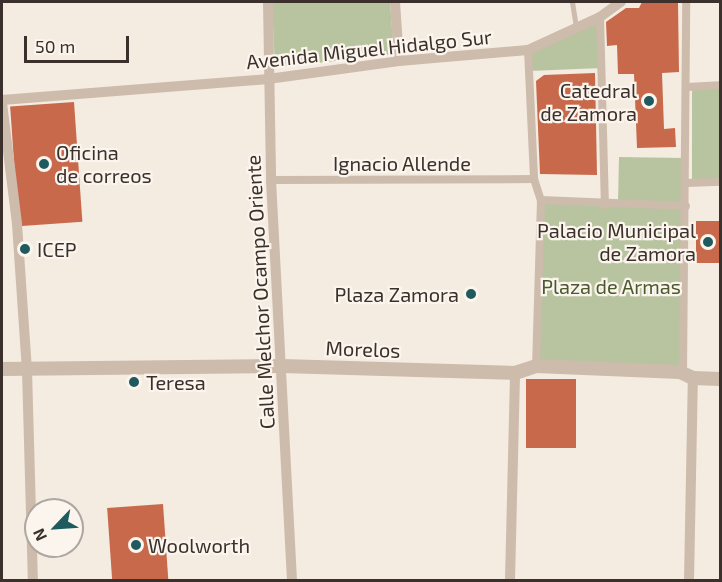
<!DOCTYPE html>
<style>
body{margin:0}
#map{position:relative;width:722px;height:582px;overflow:hidden;background:#f4ebe1;font-family:"Exo 2",sans-serif}
div>[style]{position:absolute}
.green>*{inset:0;background:#b8c4a0;transform-origin:0 0}
.building>*{inset:0;background:#c8694b;transform-origin:0 0}
.service>*{height:5px;margin:-2.5px;padding:0 2.5px;transform-origin:2.5px;border-radius:2.5px;background:#cdbbac}
.pedestrian>*{height:8px;margin:-4px;padding:0 4px;transform-origin:4px;border-radius:4px;background:#cdbbac}
.minor>*{height:10px;margin:-5px;padding:0 5px;transform-origin:5px;border-radius:5px;background:#cdbbac}
.tertiary>*{height:14px;margin:-7px;padding:0 7px;transform-origin:7px;border-radius:7px;background:#cdbbac}
.dots>*{width:16px;height:16px;translate:-50% -50%;box-sizing:border-box;border:3px solid #fbf5ee;border-radius:50%}
span{translate:-50% -50%;white-space:nowrap;text-align:center;line-height:1.15;-webkit-text-stroke:4.5px #fbf5ee;paint-order:stroke}
.street-label{font-size:20px;color:#3b302b}
.poi-label{font-size:20px;color:#3b302b}
.right{translate:-100% -50%;text-align:right}
.left{translate:0 -50%;text-align:left}
.park-label{font-size:20px;color:#4a5a2e}
.frame{position:absolute;inset:0;border:3px solid #3b302b;pointer-events:none}
.north{position:absolute;left:24px;top:498px;width:60px;height:60px;box-sizing:border-box;background:#fbf5ee;border:2px solid #aea6a0;border-radius:50%;rotate:245deg;font-size:16px;font-weight:700;line-height:24px;text-align:center;color:#3b302b}
.north::after{content:'';display:block;margin:auto;width:21px;height:27px;background:#1f5a5e;clip-path:polygon(50% 0,100% 100%,50% 72%,0 100%)}
.scale{position:absolute;left:24px;top:36px;width:105px;height:27px;box-sizing:border-box;border:3px solid #3b302b;border-top:0;padding-left:8px;font-size:18px;line-height:21px;white-space:nowrap;color:#3b302b;-webkit-text-stroke:4px #fbf5ee;paint-order:stroke}
</style>
<div id="map">
<div class="green">
<div style="clip-path:polygon(272px 2px,390px 2px,394px 54px,275px 68px)"></div>
<div style="clip-path:polygon(600px 17px,602px 68px,529px 71px,528px 50px)"></div>
<div style="left:720px;top:85px;width:97px;height:28px;rotate:90deg"></div>
<div style="clip-path:polygon(619px 157px,683px 158px,686px 206px,680px 372px,536px 366px,541px 200px,618px 203px)"></div>
</div>
<div class="building">
<div style="clip-path:polygon(642px 2px,678px 2px,679px 72px,662px 73px,664px 129px,675px 128px,676px 147px,637px 148px,634px 74px,618px 74px,617px 45px,607px 46px,606px 22px,626px 8px,639px 8px)"></div>
<div style="clip-path:polygon(595px 73px,597px 175px,540px 174px,536px 81px,544px 75px)"></div>
<div style="left:74px;top:102px;width:120px;height:64px;rotate:86deg"></div>
<div style="left:696px;top:221px;width:24px;height:42px"></div>
<div style="left:526px;top:379px;width:50px;height:69px"></div>
<div style="left:163px;top:504px;width:76px;height:56px;rotate:86deg"></div>
</div>
<div class="service">
<div style="left:572px;top:2px;width:26px;rotate:81deg"></div>
</div>
<div class="pedestrian">
<div style="left:600px;top:17px;width:188px;rotate:88.5deg"></div>
<div style="left:528px;top:50px;width:129px;rotate:87.3deg"></div>
<div style="left:534px;top:179px;width:22px;rotate:72deg"></div>
<div style="left:541px;top:200px;width:166px;rotate:91.7deg"></div>
<div style="left:687px;top:87px;width:33px;rotate:-3deg"></div>
<div style="left:271px;top:180px;width:263px;rotate:-0.2deg"></div>
<div style="left:686px;top:183px;width:34px;rotate:-2deg"></div>
<div style="left:541px;top:200px;width:145px;rotate:2.4deg"></div>
<div style="left:683px;top:373px;width:371px;rotate:-89.5deg"></div>
</div>
<div class="minor">
<div style="left:268px;top:2px;width:178px;rotate:89deg"></div>
<div style="left:271px;top:180px;width:401px;rotate:87deg"></div>
<div style="left:395px;top:2px;width:59px;rotate:86.1deg"></div>
<div style="left:2px;top:100px;width:267px;rotate:-4.5deg"></div>
<div style="left:268px;top:79px;width:132px;rotate:-7.8deg"></div>
<div style="left:399px;top:61px;width:129px;rotate:-4.9deg"></div>
<div style="left:528px;top:50px;width:79px;rotate:-24.6deg"></div>
<div style="left:600px;top:17px;width:26px;rotate:-36deg"></div>
<div style="left:2px;top:103px;width:122px;rotate:82.9deg"></div>
<div style="left:17px;top:224px;width:146px;rotate:86.1deg"></div>
<div style="left:27px;top:370px;width:210px;rotate:88.4deg"></div>
<div style="left:510px;top:580px;width:207px;rotate:-88.6deg"></div>
<div style="left:689px;top:580px;width:202px;rotate:-88.9deg"></div>
</div>
<div class="tertiary">
<div style="left:2px;top:369px;width:280px;rotate:-0.6deg"></div>
<div style="left:282px;top:366px;width:233px;rotate:1.7deg"></div>
<div style="left:515px;top:373px;width:22px;rotate:-18deg"></div>
<div style="left:536px;top:366px;width:144px;rotate:2.4deg"></div>
<div style="left:680px;top:372px;width:14px;rotate:25deg"></div>
<div style="left:693px;top:378px;width:27px;rotate:2deg"></div>
</div>
<div class="dots">
<div style="left:649px;top:101px;background:#1f5a5e"></div>
<div style="left:44px;top:164px;background:#1f5a5e"></div>
<div style="left:708px;top:242px;background:#1f5a5e"></div>
<div style="left:25px;top:249px;background:#1f5a5e"></div>
<div style="left:471px;top:294px;background:#1f5a5e"></div>
<div style="left:134px;top:382px;background:#1f5a5e"></div>
<div style="left:136px;top:545px;background:#1f5a5e"></div>
</div>
<div class="street-label">
<span style="left:369px;top:49px;rotate:-6deg">Avenida Miguel Hidalgo Sur</span>
<span style="left:402px;top:163px">Ignacio Allende</span>
<span style="left:260px;top:292px;rotate:-93deg">Calle Melchor Ocampo Oriente</span>
<span style="left:363px;top:349px;rotate:2deg">Morelos</span>
</div>
<div class="poi-label">
<span class="right" style="left:637px;top:102px">Catedral<br>de Zamora</span>
<span class="left" style="left:56px;top:164px">Oficina<br>de correos</span>
<span class="right" style="left:696px;top:242px">Palacio Municipal<br>de Zamora</span>
<span class="left" style="left:37px;top:249px">ICEP</span>
<span class="right" style="left:459px;top:294px">Plaza Zamora</span>
<span class="left" style="left:146px;top:382px">Teresa</span>
<span class="left" style="left:148px;top:545px">Woolworth</span>
</div>
<div class="park-label">
<span style="left:611px;top:286px">Plaza de Armas</span>
</div>
<div class="frame"></div>
<div class="north">N</div>
<div class="scale">50 m</div>
</div>
